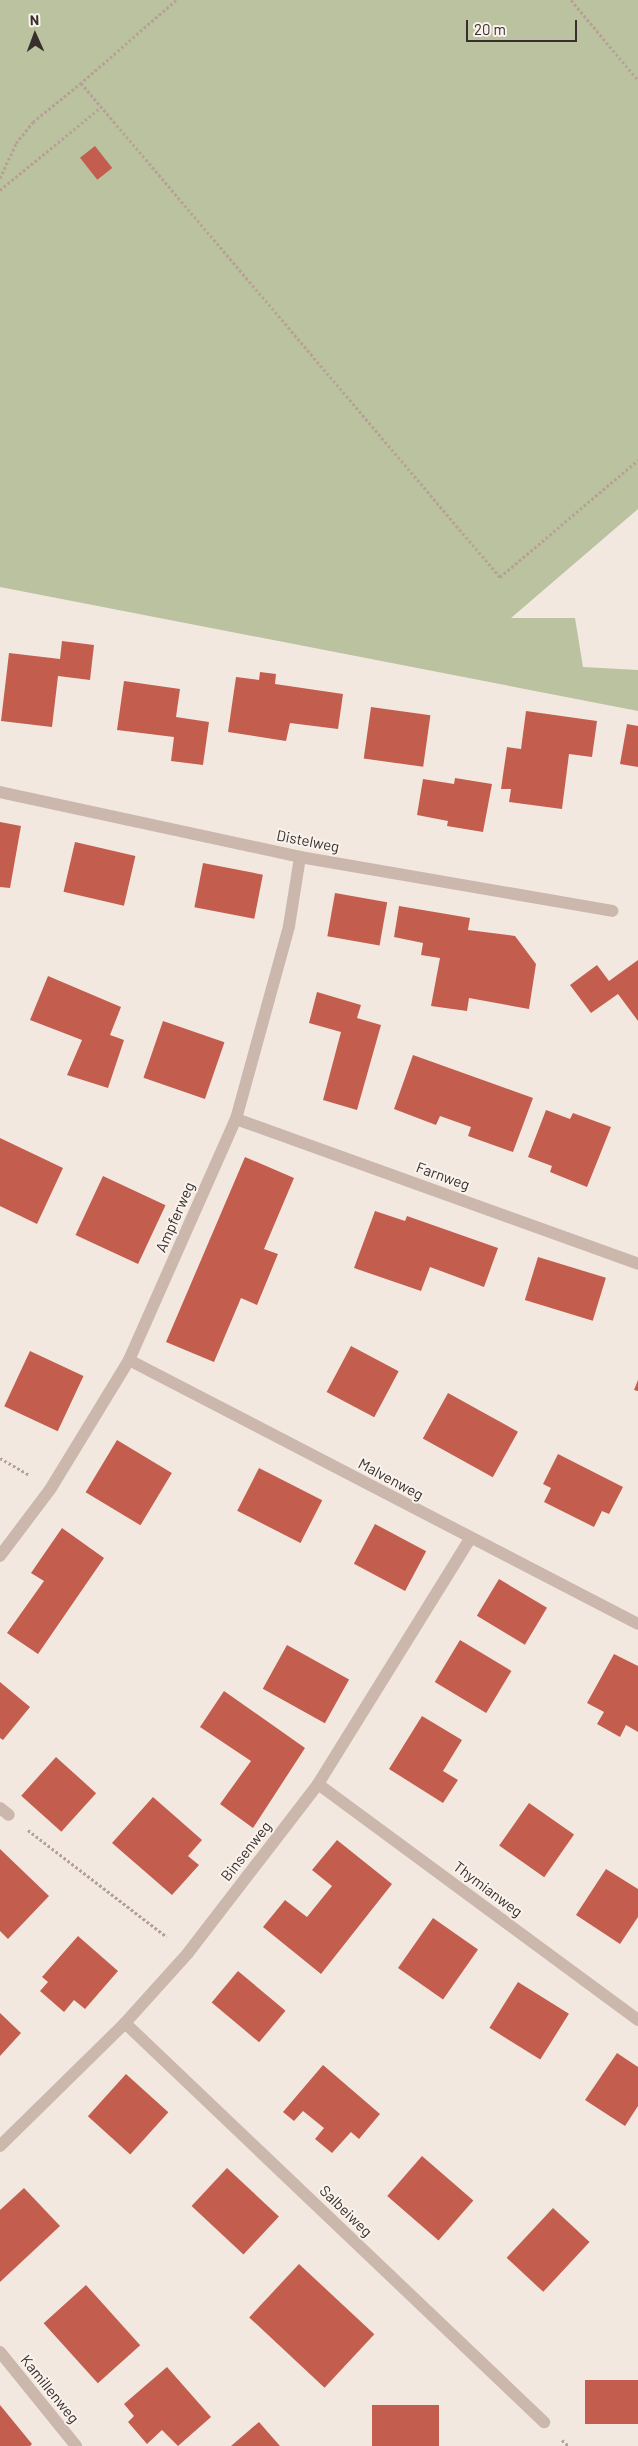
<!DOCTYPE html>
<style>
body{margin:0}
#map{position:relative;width:638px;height:2446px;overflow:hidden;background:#f3e8e0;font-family:Barlow,sans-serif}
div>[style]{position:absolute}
.green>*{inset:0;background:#bac2a0}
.building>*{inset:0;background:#c35e4e;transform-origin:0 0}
.path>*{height:3px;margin-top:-1.5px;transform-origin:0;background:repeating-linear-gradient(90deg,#b7a196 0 2.5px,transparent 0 5px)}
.street>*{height:12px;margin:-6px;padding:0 6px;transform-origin:6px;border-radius:6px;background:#cbb7ac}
span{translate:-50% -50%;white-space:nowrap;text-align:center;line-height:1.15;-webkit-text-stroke:4px #faf3ed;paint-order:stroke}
.street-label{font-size:15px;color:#392e2b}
.north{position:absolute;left:10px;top:10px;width:50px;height:50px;-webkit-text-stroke:4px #faf3ed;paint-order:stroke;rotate:358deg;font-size:14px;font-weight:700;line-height:20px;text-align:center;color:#392e2b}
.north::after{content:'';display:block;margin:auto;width:18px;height:22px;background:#392e2b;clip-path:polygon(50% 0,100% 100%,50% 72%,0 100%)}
.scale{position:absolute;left:466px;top:20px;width:111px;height:22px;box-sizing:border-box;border:2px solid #392e2b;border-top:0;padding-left:6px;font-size:15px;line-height:18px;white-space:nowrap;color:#392e2b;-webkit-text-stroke:4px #faf3ed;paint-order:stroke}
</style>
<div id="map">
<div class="green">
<div style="clip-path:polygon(0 0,638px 0,638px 509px,511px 618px,575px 618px,583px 667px,638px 670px,638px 711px,0 587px)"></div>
</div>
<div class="building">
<div style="left:95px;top:146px;width:28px;height:19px;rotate:52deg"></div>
<div style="clip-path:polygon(62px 641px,94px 645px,90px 680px,58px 676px,52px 727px,1px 721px,9px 653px,60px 659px)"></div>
<div style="clip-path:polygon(260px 672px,276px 674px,275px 684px,343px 694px,338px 729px,290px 723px,286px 741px,228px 732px,236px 677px,259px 680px)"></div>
<div style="clip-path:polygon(124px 681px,180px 689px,176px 717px,209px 722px,203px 765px,171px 761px,174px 737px,117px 730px)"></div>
<div style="left:371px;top:707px;width:60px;height:52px;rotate:8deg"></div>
<div style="clip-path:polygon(526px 711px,597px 721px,592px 757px,569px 754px,562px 809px,509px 802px,511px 789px,501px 789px,507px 747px,521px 749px)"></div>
<div style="clip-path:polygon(627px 724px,638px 726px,638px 767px,620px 764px)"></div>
<div style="clip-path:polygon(455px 778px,492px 784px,483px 832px,447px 826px,448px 821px,417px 815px,423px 779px,454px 784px)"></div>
<div style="clip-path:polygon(0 822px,21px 826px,10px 888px,0 887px)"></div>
<div style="left:75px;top:842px;width:62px;height:51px;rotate:13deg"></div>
<div style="left:203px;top:863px;width:61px;height:45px;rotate:11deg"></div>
<div style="left:335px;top:893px;width:53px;height:44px;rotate:10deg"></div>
<div style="clip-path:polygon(399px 906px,470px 918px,468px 930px,515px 936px,536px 964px,529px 1009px,469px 998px,467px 1011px,431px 1006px,440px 958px,421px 955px,423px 943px,394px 937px)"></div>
<div style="clip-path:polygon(638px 960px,638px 1021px,618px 994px,591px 1013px,570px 985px,597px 965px,609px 981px)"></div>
<div style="clip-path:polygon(48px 976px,121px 1007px,110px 1035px,124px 1040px,108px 1088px,67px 1075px,82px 1040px,30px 1020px)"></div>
<div style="clip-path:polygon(317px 992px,361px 1005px,357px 1018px,381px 1025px,357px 1110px,323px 1100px,341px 1032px,309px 1023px)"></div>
<div style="left:163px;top:1021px;width:65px;height:60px;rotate:19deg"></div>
<div style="clip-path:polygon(413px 1055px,533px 1098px,513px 1152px,468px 1136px,471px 1127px,440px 1116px,436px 1125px,394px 1109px)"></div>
<div style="clip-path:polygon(546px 1110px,570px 1119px,573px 1113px,611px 1127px,587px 1187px,550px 1172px,552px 1166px,528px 1157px)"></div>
<div style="clip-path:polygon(0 1138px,63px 1168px,37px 1224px,0 1206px)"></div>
<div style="clip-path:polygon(245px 1157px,294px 1178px,264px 1249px,278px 1254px,257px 1305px,241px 1298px,214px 1362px,166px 1342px)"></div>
<div style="left:103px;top:1176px;width:69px;height:65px;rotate:25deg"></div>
<div style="clip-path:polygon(375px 1211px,405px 1221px,407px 1216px,498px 1248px,484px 1287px,430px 1267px,421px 1291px,354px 1268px)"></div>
<div style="left:538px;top:1257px;width:71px;height:45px;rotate:17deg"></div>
<div style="left:351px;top:1346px;width:54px;height:52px;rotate:28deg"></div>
<div style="left:30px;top:1351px;width:59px;height:61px;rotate:25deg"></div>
<div style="clip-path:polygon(638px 1380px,638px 1391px,634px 1390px)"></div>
<div style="left:448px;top:1393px;width:80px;height:52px;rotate:29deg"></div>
<div style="left:117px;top:1440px;width:64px;height:61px;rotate:31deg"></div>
<div style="clip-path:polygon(558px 1454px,623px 1487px,609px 1514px,602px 1511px,594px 1527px,544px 1502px,551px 1488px,543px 1484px)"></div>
<div style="left:259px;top:1468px;width:71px;height:48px;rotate:27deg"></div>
<div style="left:375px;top:1524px;width:58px;height:45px;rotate:28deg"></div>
<div style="clip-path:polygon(62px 1528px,104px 1558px,38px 1654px,7px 1633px,44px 1581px,31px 1573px)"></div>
<div style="left:499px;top:1579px;width:56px;height:43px;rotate:31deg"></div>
<div style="left:460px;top:1640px;width:60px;height:49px;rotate:31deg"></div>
<div style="left:287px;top:1645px;width:71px;height:50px;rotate:29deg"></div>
<div style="clip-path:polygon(614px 1654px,638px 1666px,638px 1732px,626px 1725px,620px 1737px,597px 1724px,604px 1712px,587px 1703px)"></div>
<div style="clip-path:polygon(0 1682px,30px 1707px,3px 1740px,0 1738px)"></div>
<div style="clip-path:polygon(224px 1691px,305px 1748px,253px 1828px,220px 1804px,251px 1761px,200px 1727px)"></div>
<div style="clip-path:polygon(422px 1716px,462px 1740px,443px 1771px,458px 1780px,443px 1803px,389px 1769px)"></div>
<div style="left:56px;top:1757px;width:54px;height:52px;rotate:42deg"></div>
<div style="clip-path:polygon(153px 1797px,202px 1840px,188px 1856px,199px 1865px,172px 1895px,112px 1843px)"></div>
<div style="left:529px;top:1803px;width:55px;height:52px;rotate:35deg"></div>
<div style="clip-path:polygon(337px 1840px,392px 1884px,321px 1974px,263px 1927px,285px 1900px,307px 1917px,332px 1886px,312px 1870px)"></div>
<div style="clip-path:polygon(0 1849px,49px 1896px,8px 1939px,0 1931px)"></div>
<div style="clip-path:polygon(606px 1869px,638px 1889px,638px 1917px,620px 1944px,576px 1915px)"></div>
<div style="left:433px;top:1918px;width:55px;height:61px;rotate:35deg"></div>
<div style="clip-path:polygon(78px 1936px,118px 1971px,85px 2009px,74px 2000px,64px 2012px,40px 1991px,48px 1982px,42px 1977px)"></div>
<div style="left:238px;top:1971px;width:62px;height:41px;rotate:40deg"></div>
<div style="left:518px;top:1982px;width:60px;height:54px;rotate:32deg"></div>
<div style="clip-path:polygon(0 2013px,21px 2033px,0 2056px)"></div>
<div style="clip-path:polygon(617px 2053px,638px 2067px,638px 2106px,625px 2126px,585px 2100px)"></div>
<div style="clip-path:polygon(323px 2065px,380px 2114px,359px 2139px,351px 2132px,332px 2153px,315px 2139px,324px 2128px,303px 2111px,294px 2121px,283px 2112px)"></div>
<div style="left:126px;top:2074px;width:57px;height:57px;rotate:42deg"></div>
<div style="left:422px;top:2156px;width:68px;height:53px;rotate:41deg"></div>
<div style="left:227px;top:2168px;width:71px;height:52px;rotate:43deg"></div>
<div style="clip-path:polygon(24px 2188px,60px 2226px,0 2282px,0 2210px)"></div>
<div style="left:553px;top:2208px;width:50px;height:68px;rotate:43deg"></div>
<div style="left:299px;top:2264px;width:103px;height:73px;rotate:43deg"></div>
<div style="left:86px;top:2285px;width:81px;height:57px;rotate:48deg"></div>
<div style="clip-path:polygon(167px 2367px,211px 2417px,178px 2446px,162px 2430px,147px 2444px,128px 2422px,134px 2416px,124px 2404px)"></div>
<div style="left:638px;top:2380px;width:44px;height:53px;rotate:90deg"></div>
<div style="clip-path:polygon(0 2405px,32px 2444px,30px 2446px,0 2446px)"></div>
<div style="left:439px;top:2405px;width:41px;height:67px;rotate:90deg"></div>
<div style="clip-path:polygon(259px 2422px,280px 2446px,231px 2446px)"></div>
</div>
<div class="path">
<div style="left:176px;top:0;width:126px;rotate:138.9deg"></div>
<div style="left:81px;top:83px;width:648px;rotate:49.7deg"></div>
<div style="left:500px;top:577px;width:181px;rotate:-40.3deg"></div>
<div style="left:571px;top:0;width:104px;rotate:50.1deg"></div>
<div style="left:0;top:178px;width:38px;rotate:-65deg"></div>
<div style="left:16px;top:143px;width:27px;rotate:-51deg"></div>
<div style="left:33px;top:122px;width:62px;rotate:-39.1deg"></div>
<div style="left:0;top:190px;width:131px;rotate:-39.4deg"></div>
<div style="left:0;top:1458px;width:34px;rotate:30deg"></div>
<div style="left:28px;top:1830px;width:175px;rotate:37.6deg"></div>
<div style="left:562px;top:2440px;width:9px;rotate:41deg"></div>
</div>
<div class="street">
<div style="left:0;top:792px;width:307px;rotate:12.2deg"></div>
<div style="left:300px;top:857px;width:317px;rotate:9.8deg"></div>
<div style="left:236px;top:1119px;width:427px;rotate:19.8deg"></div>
<div style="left:129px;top:1360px;width:573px;rotate:27.41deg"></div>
<div style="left:0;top:1556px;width:85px;rotate:-53.1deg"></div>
<div style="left:51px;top:1488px;width:150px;rotate:-58.6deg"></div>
<div style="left:129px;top:1360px;width:264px;rotate:-66.1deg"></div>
<div style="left:236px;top:1119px;width:200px;rotate:-74.6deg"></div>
<div style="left:289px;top:926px;width:70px;rotate:-80.9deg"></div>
<div style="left:318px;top:1784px;width:398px;rotate:36.4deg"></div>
<div style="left:0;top:1808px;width:11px;rotate:38deg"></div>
<div style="left:125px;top:2023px;width:579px;rotate:43.6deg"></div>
<div style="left:0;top:2146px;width:175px;rotate:-44.5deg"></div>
<div style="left:125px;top:2023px;width:94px;rotate:-48deg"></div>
<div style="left:188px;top:1953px;width:213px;rotate:-52.4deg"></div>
<div style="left:318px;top:1784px;width:288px;rotate:-58.2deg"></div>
<div style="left:0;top:2352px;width:121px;rotate:51deg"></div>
</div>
<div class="street-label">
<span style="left:308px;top:841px;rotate:11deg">Distelweg</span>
<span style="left:443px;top:1176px;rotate:20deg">Farnweg</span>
<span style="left:175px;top:1217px;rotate:-66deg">Ampferweg</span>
<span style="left:391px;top:1479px;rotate:28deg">Malvenweg</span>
<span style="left:246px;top:1851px;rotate:-52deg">Binsenweg</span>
<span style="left:488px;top:1889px;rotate:37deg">Thymianweg</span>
<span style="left:346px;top:2211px;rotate:44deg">Salbeiweg</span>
<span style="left:50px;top:2389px;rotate:51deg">Kamillenweg</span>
</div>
<div class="north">N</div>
<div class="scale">20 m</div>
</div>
